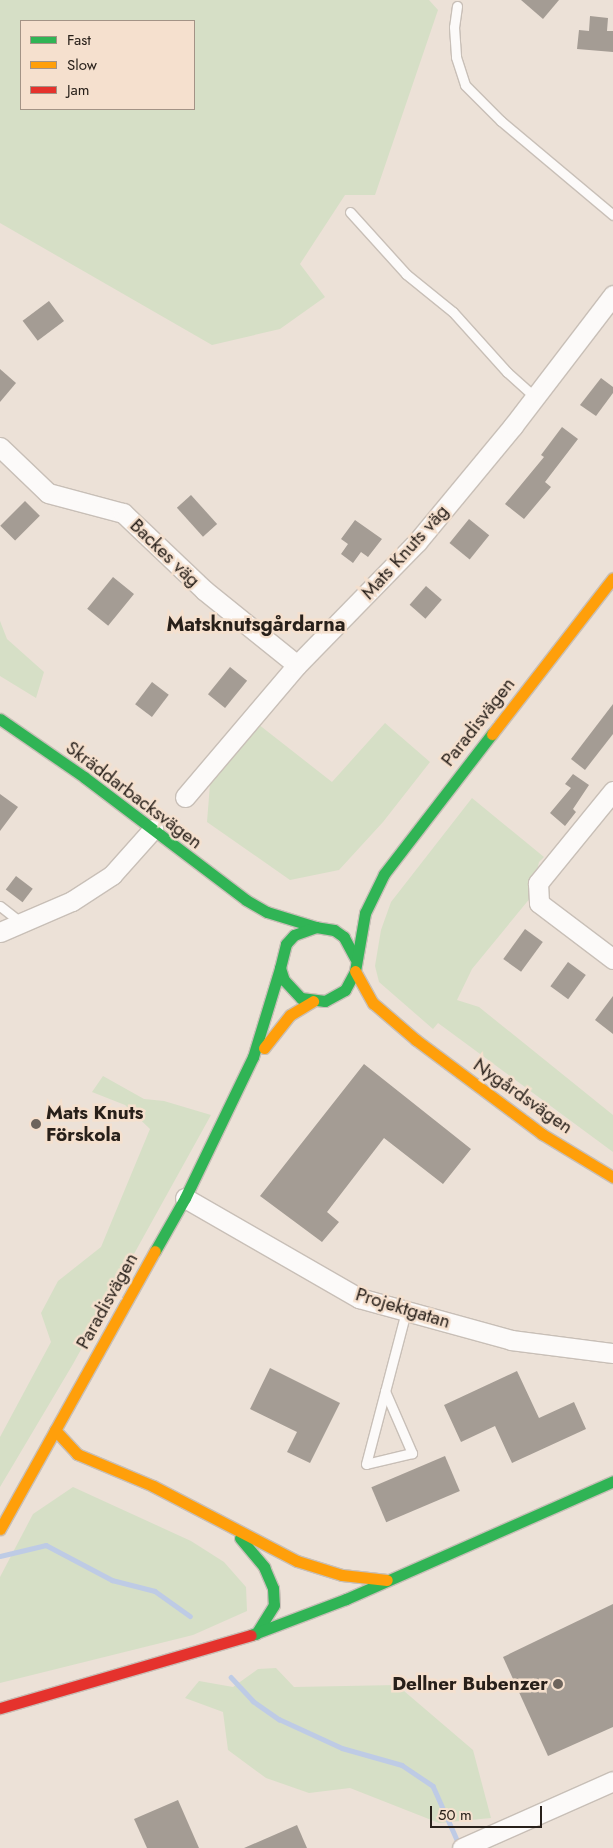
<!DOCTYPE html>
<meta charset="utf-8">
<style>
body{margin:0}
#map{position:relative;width:613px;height:1848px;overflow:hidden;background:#ece1d7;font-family:Jost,sans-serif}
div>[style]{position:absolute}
.green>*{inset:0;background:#d6dfc6}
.stream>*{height:4.5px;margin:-2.25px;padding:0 2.25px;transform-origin:2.25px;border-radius:2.25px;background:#becbe5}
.building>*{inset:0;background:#a49c94;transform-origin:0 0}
.roads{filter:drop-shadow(1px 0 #c8bfb7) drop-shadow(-1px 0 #c8bfb7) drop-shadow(0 1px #c8bfb7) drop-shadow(0 -1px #c8bfb7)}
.lane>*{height:9px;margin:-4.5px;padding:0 4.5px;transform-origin:4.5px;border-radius:4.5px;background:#fcfaf9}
.street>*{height:19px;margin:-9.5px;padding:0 9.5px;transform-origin:9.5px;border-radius:9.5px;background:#fcfaf9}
.fast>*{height:11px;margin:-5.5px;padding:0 5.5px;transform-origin:5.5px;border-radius:5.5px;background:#30b455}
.slow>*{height:11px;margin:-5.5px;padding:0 5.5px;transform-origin:5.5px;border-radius:5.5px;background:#ff9f0a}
.jam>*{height:11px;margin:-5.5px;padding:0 5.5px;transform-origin:5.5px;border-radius:5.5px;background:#e5322d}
.dots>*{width:14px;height:14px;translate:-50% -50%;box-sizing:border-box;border:2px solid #f5e0ce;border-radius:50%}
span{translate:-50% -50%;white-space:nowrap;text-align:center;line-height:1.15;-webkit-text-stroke:5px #f5e0ce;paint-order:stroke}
.street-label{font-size:19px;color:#28201a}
.poi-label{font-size:19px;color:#28201a;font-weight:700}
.left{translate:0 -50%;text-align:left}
.right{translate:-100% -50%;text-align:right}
.neighbourhood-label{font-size:20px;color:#28201a;font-weight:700}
.legend{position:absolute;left:20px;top:20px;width:175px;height:90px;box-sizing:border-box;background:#f5e0ce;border:1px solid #a39386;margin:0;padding:6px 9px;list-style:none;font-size:15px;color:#28201a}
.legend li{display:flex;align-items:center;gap:10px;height:25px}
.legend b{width:25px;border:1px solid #a39386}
.scale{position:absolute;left:430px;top:1806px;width:112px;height:22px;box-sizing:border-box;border:2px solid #28201a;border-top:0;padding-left:6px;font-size:15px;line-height:18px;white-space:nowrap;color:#28201a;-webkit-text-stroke:4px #f5e0ce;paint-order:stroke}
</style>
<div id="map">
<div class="green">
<div style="clip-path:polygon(evenodd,0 0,429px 0,438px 10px,375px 195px,345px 195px,300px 264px,325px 297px,280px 329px,212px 345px,0 223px,0 0,21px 21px,194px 21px,194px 109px,21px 109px,21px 21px)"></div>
<div style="clip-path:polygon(0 621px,7px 639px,44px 672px,36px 698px,0 676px)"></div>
<div style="clip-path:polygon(385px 723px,430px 762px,383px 822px,339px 870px,290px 880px,207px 822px,210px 784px,258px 724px,332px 782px)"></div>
<div style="clip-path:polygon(472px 798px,544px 857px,539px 862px,531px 897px,472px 969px,457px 1000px,479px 1007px,613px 1115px,613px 1152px,438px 1023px,433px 1029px,379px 982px,375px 966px,381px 930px,391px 902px)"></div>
<div style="clip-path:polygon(103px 1076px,144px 1099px,164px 1101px,211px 1115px,73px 1364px,0 1487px,0 1437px,51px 1342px,41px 1313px,58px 1281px,101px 1247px,150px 1129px,125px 1105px,92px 1092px)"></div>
<div style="clip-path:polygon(73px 1487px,191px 1541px,224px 1562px,246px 1587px,247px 1611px,193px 1635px,0 1683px,0 1577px,33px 1514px)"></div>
<div style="clip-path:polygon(276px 1668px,294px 1687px,397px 1685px,473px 1750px,491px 1818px,439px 1823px,350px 1788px,309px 1793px,266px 1778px,228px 1750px,223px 1712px,185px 1698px,199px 1681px,233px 1687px,258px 1669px)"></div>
</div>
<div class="stream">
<div style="left:0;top:1556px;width:47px;rotate:-13.4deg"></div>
<div style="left:46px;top:1545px;width:75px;rotate:27.9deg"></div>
<div style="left:112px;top:1580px;width:44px;rotate:14.3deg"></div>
<div style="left:155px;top:1591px;width:43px;rotate:35.5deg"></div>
<div style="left:231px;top:1677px;width:33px;rotate:47deg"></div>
<div style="left:253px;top:1701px;width:32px;rotate:35deg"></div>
<div style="left:279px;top:1719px;width:69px;rotate:24.7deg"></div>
<div style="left:342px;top:1748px;width:62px;rotate:15.8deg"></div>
<div style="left:402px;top:1765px;width:37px;rotate:34deg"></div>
<div style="left:433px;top:1786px;width:64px;rotate:65.9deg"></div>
</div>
<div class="building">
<div style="clip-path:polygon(521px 0,559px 0,543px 19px)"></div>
<div style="clip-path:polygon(590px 16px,608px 18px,607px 31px,613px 31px,613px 52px,577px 49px,579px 30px,589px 31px)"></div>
<div style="left:49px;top:301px;width:25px;height:33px;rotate:53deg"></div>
<div style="clip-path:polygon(0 369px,16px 383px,0 402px)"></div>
<div style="clip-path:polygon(601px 378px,613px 387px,613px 393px,596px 416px,580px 405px)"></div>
<div style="clip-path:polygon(562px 427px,578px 439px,545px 482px,551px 487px,524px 519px,505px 504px,544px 457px,541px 455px)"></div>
<div style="left:191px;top:495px;width:39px;height:19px;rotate:48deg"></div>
<div style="left:25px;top:501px;width:21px;height:35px;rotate:45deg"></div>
<div style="left:469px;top:519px;width:26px;height:31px;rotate:39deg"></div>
<div style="clip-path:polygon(355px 520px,382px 539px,368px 557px,361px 552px,353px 563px,341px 554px,348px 544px,341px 539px)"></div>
<div style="left:113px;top:577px;width:27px;height:41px;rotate:39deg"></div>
<div style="left:426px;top:586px;width:21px;height:25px;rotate:41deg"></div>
<div style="left:230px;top:667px;width:22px;height:35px;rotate:39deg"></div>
<div style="left:152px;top:682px;width:21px;height:28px;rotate:37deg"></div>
<div style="clip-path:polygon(613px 704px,613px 734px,585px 770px,571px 759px)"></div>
<div style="clip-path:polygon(573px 774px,589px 785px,573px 809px,576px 812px,565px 826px,550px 813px,571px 788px,565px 784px)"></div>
<div style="clip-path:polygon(0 794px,18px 807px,0 831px)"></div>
<div style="left:16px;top:876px;width:21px;height:17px;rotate:37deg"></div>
<div style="left:525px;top:929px;width:22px;height:37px;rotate:36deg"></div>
<div style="left:568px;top:962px;width:22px;height:30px;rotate:36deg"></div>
<div style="clip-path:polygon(613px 996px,613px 1034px,595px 1020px)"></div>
<div style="clip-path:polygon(364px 1064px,471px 1149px,443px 1184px,384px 1138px,327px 1212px,339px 1222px,322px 1242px,260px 1196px)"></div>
<div style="clip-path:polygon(270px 1368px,340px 1403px,310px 1463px,287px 1452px,297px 1432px,250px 1409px)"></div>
<div style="clip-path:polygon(517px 1371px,539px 1418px,574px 1402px,586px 1429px,512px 1463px,495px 1426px,461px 1442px,444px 1405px)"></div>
<div style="left:445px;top:1456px;width:38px;height:80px;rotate:67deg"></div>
<div style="clip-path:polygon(613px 1604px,613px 1727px,548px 1756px,503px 1657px)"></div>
<div style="clip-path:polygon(178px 1800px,199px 1848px,147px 1848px,134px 1819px)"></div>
<div style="clip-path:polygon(297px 1825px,307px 1848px,244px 1848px)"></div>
</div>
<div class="roads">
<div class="lane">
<div style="left:457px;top:6px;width:21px;rotate:98deg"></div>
<div style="left:454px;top:27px;width:30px;rotate:86deg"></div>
<div style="left:456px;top:57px;width:29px;rotate:72deg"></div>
<div style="left:465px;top:85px;width:51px;rotate:45deg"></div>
<div style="left:501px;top:121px;width:146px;rotate:40deg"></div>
<div style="left:350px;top:212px;width:84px;rotate:47.9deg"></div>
<div style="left:406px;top:274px;width:60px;rotate:39deg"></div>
<div style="left:453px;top:312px;width:81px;rotate:48deg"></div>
<div style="left:507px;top:372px;width:38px;rotate:42deg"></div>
<div style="left:0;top:906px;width:28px;rotate:38deg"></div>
<div style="left:385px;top:1391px;width:68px;rotate:66.5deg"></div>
<div style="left:412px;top:1453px;width:47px;rotate:166.6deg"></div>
<div style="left:366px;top:1464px;width:158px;rotate:-75.3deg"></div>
</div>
<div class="street">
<div style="left:0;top:447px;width:66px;rotate:43.8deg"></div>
<div style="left:48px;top:493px;width:78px;rotate:14.9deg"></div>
<div style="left:123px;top:513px;width:112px;rotate:43.5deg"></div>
<div style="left:204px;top:590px;width:119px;rotate:38.9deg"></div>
<div style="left:613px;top:791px;width:119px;rotate:129.2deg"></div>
<div style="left:538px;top:883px;width:20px;rotate:87deg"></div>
<div style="left:539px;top:903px;width:93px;rotate:37.1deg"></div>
<div style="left:185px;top:797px;width:173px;rotate:-49.7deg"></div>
<div style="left:297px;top:665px;width:172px;rotate:-45.7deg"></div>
<div style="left:417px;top:542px;width:151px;rotate:-50.4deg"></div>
<div style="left:513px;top:426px;width:165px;rotate:-52.6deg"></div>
<div style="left:0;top:932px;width:78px;rotate:-23.3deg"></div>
<div style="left:72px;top:901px;width:48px;rotate:-33deg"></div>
<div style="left:112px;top:875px;width:62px;rotate:-48.3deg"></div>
<div style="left:185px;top:1198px;width:201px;rotate:29.9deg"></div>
<div style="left:359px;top:1298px;width:158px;rotate:15.4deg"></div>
<div style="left:511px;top:1340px;width:103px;rotate:7.3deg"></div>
<div style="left:462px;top:1848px;width:165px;rotate:-23.9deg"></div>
</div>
<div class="fast">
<div style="left:0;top:719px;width:102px;rotate:34.6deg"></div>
<div style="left:84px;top:777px;width:203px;rotate:37.2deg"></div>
<div style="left:246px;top:900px;width:24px;rotate:30deg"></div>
<div style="left:267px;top:912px;width:51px;rotate:17deg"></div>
<div style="left:355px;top:958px;width:24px;rotate:-118deg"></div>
<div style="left:344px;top:937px;width:12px;rotate:-145deg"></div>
<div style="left:334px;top:930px;width:18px;rotate:-171deg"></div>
<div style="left:316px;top:927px;width:23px;rotate:160deg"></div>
<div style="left:294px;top:935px;width:12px;rotate:132deg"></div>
<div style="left:286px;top:944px;width:25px;rotate:104deg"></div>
<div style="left:280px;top:968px;width:13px;rotate:72deg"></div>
<div style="left:284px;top:980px;width:25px;rotate:47deg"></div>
<div style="left:301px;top:998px;width:24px;rotate:7deg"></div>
<div style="left:325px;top:1001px;width:23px;rotate:-29deg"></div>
<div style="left:345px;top:990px;width:21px;rotate:-62deg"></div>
<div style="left:355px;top:971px;width:59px;rotate:-80.2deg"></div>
<div style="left:365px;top:913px;width:43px;rotate:-64deg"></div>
<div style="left:384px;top:874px;width:177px;rotate:-52.4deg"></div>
<div style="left:155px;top:1251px;width:61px;rotate:-60.5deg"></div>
<div style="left:185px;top:1198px;width:157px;rotate:-64.3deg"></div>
<div style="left:253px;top:1057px;width:93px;rotate:-73.1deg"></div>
<div style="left:240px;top:1538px;width:38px;rotate:50deg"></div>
<div style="left:264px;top:1567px;width:23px;rotate:67deg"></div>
<div style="left:273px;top:1588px;width:17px;rotate:87deg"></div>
<div style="left:274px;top:1605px;width:34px;rotate:122deg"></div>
<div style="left:251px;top:1635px;width:102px;rotate:-20.8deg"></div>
<div style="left:346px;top:1599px;width:292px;rotate:-23.8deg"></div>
</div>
<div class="slow">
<div style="left:492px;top:734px;width:197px;rotate:-52.2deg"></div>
<div style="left:355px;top:971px;width:37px;rotate:61deg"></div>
<div style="left:373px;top:1003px;width:57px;rotate:40.7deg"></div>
<div style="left:416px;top:1040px;width:157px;rotate:36.7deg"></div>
<div style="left:542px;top:1134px;width:83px;rotate:31.2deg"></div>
<div style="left:264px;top:1048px;width:42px;rotate:-51.8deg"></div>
<div style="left:290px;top:1015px;width:27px;rotate:-31deg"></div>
<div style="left:55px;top:1430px;width:33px;rotate:47deg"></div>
<div style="left:77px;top:1454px;width:82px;rotate:22.8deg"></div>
<div style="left:153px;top:1486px;width:162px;rotate:27.5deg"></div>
<div style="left:297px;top:1561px;width:47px;rotate:17.3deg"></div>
<div style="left:342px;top:1575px;width:45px;rotate:6.3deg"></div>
<div style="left:0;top:1529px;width:318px;rotate:-60.9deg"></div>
</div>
<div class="jam">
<div style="left:0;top:1708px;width:261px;rotate:-16.2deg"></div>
</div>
</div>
<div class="dots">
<div style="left:36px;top:1124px;background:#6d645c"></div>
<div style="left:558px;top:1684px;background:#6d645c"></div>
</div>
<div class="street-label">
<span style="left:405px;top:552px;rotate:-48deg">Mats Knuts väg</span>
<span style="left:165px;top:553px;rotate:44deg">Backes väg</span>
<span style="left:478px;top:722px;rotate:-52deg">Paradisvägen</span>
<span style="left:134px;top:795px;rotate:37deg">Skräddarbacksvägen</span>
<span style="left:523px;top:1096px;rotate:35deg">Nygårdsvägen</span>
<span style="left:107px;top:1301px;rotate:-61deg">Paradisvägen</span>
<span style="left:403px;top:1308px;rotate:17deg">Projektgatan</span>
</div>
<div class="poi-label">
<span class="left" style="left:46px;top:1124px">Mats Knuts<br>Förskola</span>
<span class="right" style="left:548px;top:1684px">Dellner Bubenzer</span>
</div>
<div class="neighbourhood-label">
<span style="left:256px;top:624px">Matsknutsgårdarna</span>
</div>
<ul class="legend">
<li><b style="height:6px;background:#30b455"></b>Fast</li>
<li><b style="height:6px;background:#ff9f0a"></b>Slow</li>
<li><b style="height:6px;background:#e5322d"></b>Jam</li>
</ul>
<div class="scale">50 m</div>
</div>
